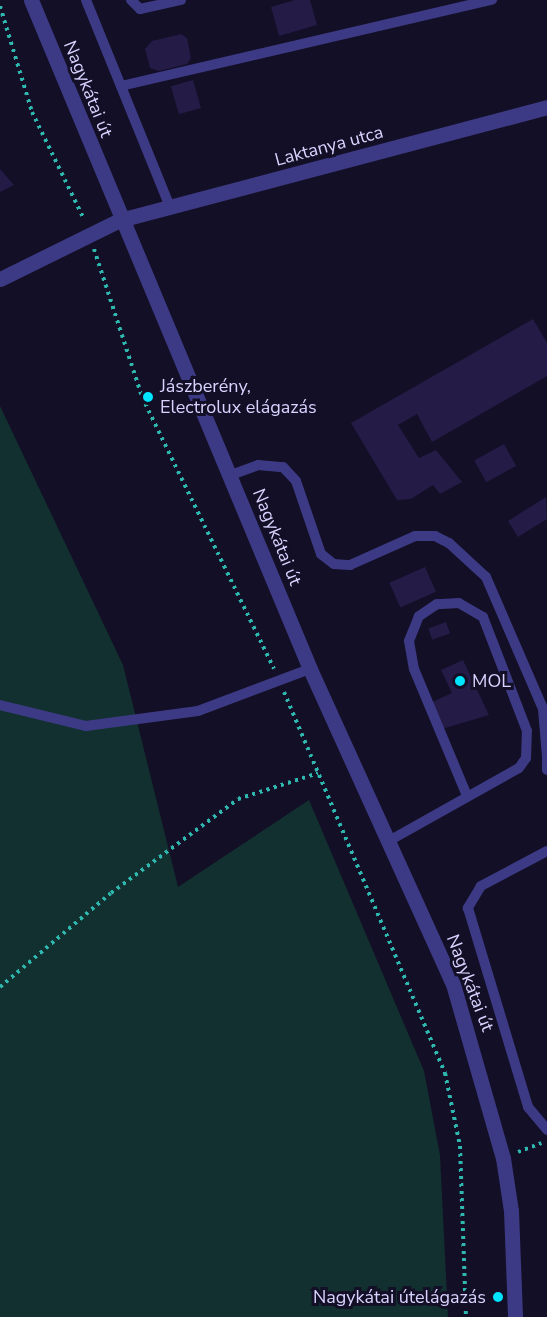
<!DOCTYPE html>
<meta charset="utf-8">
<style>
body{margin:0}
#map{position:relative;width:547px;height:1317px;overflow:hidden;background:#130f26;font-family:"Nunito Sans",sans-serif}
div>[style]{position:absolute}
.green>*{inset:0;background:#12302f}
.building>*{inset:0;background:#241b47;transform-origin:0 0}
.path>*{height:4px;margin-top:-2px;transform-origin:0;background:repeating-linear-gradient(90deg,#2fb8b0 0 3px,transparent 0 7.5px)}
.service>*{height:10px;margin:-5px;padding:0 5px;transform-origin:5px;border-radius:5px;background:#3d3a85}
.minor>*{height:15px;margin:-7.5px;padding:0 7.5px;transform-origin:7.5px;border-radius:7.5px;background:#3d3a85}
.tertiary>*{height:15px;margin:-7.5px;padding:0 7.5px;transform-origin:7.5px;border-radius:7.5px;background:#3d3a85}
.dots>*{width:16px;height:16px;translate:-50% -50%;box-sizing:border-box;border:3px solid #130f26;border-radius:50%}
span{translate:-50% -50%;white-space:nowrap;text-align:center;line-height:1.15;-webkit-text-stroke:6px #130f26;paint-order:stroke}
.street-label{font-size:18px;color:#d9d4ff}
.poi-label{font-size:18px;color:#d9d4ff}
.left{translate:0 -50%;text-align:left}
.right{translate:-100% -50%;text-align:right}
</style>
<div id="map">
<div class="green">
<div style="clip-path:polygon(0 406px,123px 665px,178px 887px,309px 800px,424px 1071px,440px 1155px,448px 1317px,0 1317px)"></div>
</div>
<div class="building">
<div style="clip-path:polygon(295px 0,310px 0,317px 25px,279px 36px,271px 7px)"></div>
<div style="clip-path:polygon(181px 34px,187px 38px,191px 58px,187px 64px,159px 71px,150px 68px,145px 49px,152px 41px)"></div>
<div style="left:193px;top:80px;width:29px;height:23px;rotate:74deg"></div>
<div style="clip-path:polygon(0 169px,14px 185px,0 192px)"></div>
<div style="clip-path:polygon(533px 319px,547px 343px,547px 376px,432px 442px,417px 414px,398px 425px,419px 458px,436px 450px,462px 482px,440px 494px,433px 485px,411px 499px,397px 500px,351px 423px)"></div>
<div style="left:504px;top:444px;width:25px;height:34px;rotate:61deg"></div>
<div style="clip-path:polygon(546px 497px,547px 519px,518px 537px,508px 521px)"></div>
<div style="left:425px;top:567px;width:27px;height:39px;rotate:66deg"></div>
<div style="left:446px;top:622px;width:12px;height:19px;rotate:70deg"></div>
<div style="clip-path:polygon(463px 660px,489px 715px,442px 729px,430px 703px,452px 693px,441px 670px)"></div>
</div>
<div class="path">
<div style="left:0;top:6px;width:111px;rotate:73.2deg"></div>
<div style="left:32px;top:112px;width:119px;rotate:64.1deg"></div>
<div style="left:94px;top:249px;width:156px;rotate:72deg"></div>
<div style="left:142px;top:397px;width:302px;rotate:64.1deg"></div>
<div style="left:284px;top:692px;width:414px;rotate:67.1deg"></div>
<div style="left:445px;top:1073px;width:75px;rotate:78.4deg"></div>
<div style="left:460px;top:1146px;width:171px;rotate:88deg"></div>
<div style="left:0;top:987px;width:145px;rotate:-40.3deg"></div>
<div style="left:111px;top:893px;width:158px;rotate:-36.5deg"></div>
<div style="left:238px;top:799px;width:84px;rotate:-18deg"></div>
<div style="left:518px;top:1152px;width:25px;rotate:-21deg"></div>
</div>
<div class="service">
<div style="left:86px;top:0;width:226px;rotate:67.9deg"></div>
<div style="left:131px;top:0;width:13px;rotate:45deg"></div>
<div style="left:140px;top:9px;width:42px;rotate:-12.4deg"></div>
<div style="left:121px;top:86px;width:381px;rotate:-13.1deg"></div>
<div style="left:231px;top:475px;width:29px;rotate:-20deg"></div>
<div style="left:258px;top:465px;width:25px;rotate:5deg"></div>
<div style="left:283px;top:467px;width:19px;rotate:47deg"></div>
<div style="left:296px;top:481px;width:77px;rotate:71.1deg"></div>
<div style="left:321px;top:554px;width:16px;rotate:38deg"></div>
<div style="left:334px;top:564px;width:16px;rotate:4deg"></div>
<div style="left:350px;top:565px;width:71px;rotate:-24deg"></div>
<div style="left:415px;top:536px;width:20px"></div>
<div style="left:435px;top:536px;width:16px;rotate:27deg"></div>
<div style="left:449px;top:543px;width:50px;rotate:42.6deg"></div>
<div style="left:486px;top:577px;width:144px;rotate:66.6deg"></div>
<div style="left:543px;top:709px;width:48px;rotate:85.2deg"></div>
<div style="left:0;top:705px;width:89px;rotate:13.7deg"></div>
<div style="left:86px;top:726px;width:113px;rotate:-7.6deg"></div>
<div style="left:198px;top:711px;width:120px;rotate:-20.6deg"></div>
<div style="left:547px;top:759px;width:11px;rotate:90deg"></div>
<div style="left:387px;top:842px;width:151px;rotate:-29.3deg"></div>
<div style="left:519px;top:768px;width:12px;rotate:-55deg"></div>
<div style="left:526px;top:758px;width:27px;rotate:-88deg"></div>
<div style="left:527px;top:731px;width:122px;rotate:-111.1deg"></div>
<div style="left:483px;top:617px;width:28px;rotate:-150deg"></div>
<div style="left:459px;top:603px;width:22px;rotate:177deg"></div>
<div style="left:437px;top:604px;width:22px;rotate:146deg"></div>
<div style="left:419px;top:616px;width:27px;rotate:112deg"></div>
<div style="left:409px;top:641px;width:28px;rotate:80deg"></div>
<div style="left:414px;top:669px;width:138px;rotate:67.3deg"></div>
<div style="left:547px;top:851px;width:75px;rotate:152.1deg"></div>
<div style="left:481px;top:886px;width:26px;rotate:121deg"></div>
<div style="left:468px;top:908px;width:208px;rotate:73.2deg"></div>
<div style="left:528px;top:1107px;width:30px;rotate:50deg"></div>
</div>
<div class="minor">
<div style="left:0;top:279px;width:134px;rotate:-26.2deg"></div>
<div style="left:120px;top:220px;width:442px;rotate:-14.8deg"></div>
</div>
<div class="tertiary">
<div style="left:31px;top:0;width:725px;rotate:67.36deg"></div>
<div style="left:310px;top:669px;width:346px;rotate:65.6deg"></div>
<div style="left:453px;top:984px;width:181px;rotate:74deg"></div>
<div style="left:503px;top:1158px;width:54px;rotate:81.4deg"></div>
<div style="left:511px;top:1211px;width:106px;rotate:87.8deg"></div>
</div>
<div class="dots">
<div style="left:148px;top:397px;background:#00e5ff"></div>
<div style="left:460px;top:681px;background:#00e5ff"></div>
<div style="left:498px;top:1297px;background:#00e5ff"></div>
</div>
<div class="street-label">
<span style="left:88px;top:89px;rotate:68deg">Nagykátai út</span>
<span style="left:329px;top:146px;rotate:-15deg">Laktanya utca</span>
<span style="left:277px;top:537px;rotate:68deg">Nagykátai út</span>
<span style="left:470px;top:983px;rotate:69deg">Nagykátai út</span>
</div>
<div class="poi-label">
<span class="left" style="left:160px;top:397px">Jászberény,<br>Electrolux elágazás</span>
<span class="left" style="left:472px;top:681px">MOL</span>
<span class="right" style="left:486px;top:1297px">Nagykátai útelágazás</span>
</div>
</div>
